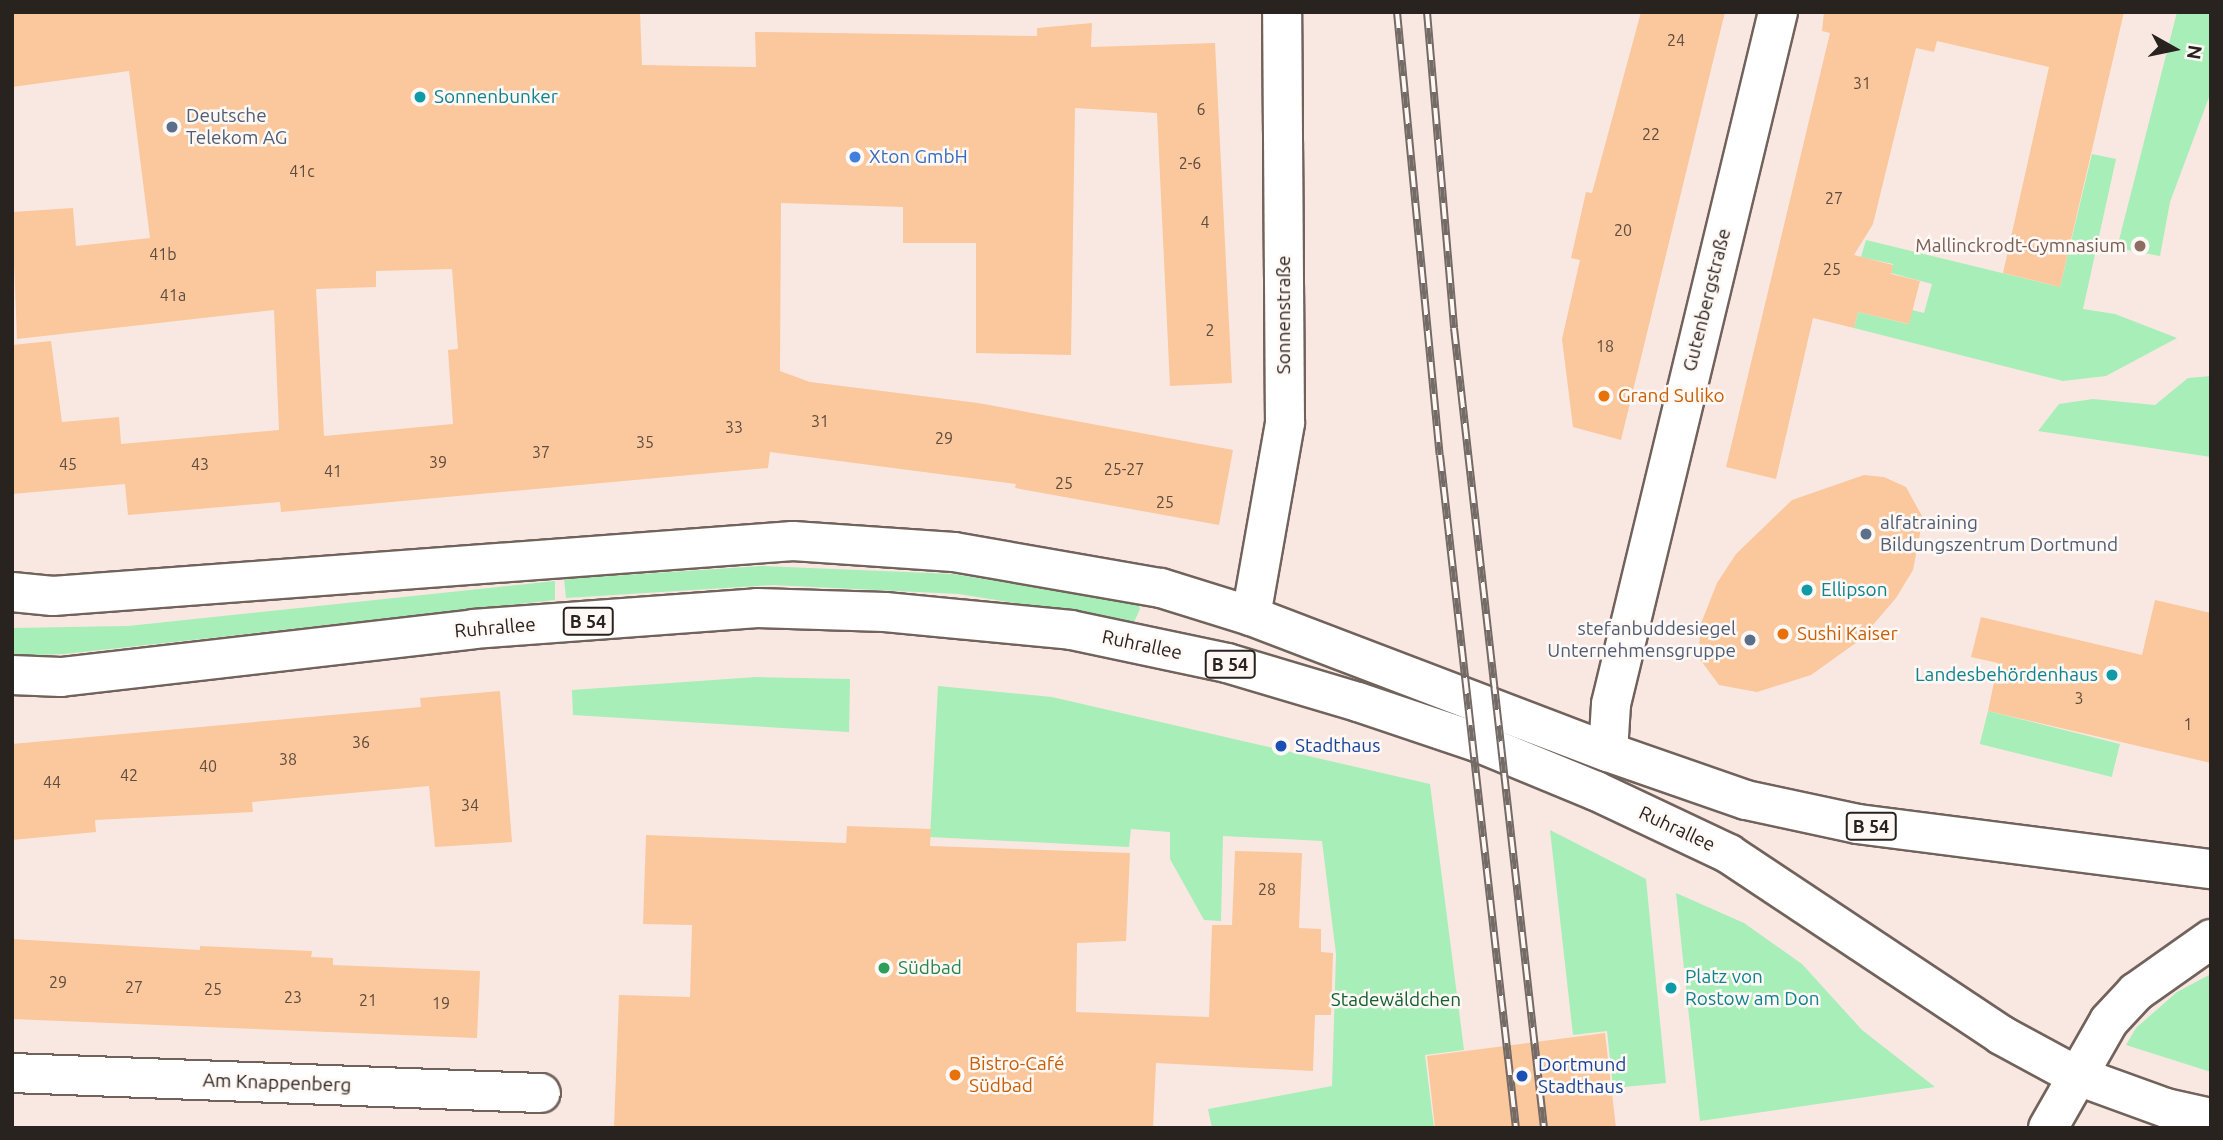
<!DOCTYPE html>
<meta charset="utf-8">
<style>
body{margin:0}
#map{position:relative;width:2223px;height:1140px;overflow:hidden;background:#f9e8e1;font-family:Ubuntu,sans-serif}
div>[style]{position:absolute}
.green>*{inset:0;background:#a7eeb8;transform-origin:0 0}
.building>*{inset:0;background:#fbc79c}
.roads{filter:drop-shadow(2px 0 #71635c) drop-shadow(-2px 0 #71635c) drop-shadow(0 2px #71635c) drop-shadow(0 -2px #71635c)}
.minor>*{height:38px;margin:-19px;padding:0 19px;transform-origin:19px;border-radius:19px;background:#fff}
.secondary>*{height:38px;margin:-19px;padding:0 19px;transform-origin:19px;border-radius:19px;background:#fff}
.primary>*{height:38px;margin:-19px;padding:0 19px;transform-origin:19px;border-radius:19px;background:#fff}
.rail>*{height:8px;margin-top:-4px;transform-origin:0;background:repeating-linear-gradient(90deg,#fff8f5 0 16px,#746a66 0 32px);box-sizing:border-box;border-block:2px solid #746a66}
.dots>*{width:19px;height:19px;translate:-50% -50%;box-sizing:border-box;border:4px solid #fff8f5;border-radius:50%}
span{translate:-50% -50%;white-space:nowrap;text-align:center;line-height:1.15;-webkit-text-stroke:5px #fff8f5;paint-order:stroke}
.number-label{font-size:16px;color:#5e4c3f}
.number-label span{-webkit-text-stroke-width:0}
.shield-label span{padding:2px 5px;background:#fff8f5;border:2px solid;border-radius:5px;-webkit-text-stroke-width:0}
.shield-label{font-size:18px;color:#292320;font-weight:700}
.culture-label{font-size:19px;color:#0d838f}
.left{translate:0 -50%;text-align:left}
.right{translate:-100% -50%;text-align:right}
.service-label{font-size:19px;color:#4e5e75}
.shop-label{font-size:19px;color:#366cbe}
.education-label{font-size:19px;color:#785e54}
.street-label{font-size:19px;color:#292320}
.food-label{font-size:19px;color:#c56008}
.transit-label{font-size:19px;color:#164399}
.leisure-label{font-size:19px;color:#27864d}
.park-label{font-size:19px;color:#126031}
.frame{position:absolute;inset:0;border:14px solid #292320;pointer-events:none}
.north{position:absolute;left:2139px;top:14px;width:70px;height:70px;-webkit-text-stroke:5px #fff8f5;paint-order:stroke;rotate:99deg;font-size:19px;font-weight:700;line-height:28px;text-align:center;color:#292320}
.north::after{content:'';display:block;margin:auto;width:24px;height:32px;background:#292320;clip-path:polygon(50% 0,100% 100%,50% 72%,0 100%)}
</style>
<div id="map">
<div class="green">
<div style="clip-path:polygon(2177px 12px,2211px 12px,2211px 92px,2170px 202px,2160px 256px,2117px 248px)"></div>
<div style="clip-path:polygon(2092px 154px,2116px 159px,2083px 309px,2115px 314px,2177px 338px,2106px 376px,2063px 381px,1854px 328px,1858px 312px,1908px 324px,1912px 310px,1924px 313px,1932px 284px,1891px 273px,1893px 264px,1861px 257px,1866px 240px,2060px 287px)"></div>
<div style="clip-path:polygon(2211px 376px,2211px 457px,2038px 431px,2059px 404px,2093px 399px,2155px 405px,2188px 378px)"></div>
<div style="clip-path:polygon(762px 566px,953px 574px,1138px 604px,1140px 609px,1134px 622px,959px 594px,773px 585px,566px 598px,564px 579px)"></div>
<div style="clip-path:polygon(555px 581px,555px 600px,64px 654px,12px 656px,12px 628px,128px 626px)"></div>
<div style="clip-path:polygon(756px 677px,850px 679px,849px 732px,573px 715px,572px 690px)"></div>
<div style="clip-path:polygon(938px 686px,1052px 697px,1430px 784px,1464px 1050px,1425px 1055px,1434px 1128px,1212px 1128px,1208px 1109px,1332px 1086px,1336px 954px,1322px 841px,1223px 836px,1221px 921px,1204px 920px,1170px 859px,1170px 832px,1131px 829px,1129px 847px,930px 837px)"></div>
<div style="left:1988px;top:711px;width:136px;height:34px;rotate:14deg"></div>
<div style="clip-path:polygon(1550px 830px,1646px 879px,1666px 1083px,1613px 1088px,1607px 1031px,1573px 1035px)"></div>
<div style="clip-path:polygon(1676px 893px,1744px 923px,1802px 964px,1862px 1030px,1935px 1087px,1700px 1121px)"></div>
<div style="clip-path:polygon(2211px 974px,2211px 1072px,2126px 1045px,2136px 1028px,2177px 992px)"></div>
</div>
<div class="building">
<div style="clip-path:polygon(evenodd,12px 12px,640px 12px,642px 65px,692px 66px,756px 67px,755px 32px,1037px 36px,1037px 28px,1092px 23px,1091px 47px,1215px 43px,1232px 383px,1170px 386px,1157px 113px,1075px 108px,1071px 355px,976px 353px,976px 243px,903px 243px,903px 207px,781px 203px,780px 371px,810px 382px,978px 403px,1233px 450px,1219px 525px,1015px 488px,1016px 484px,770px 452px,768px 468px,281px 512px,280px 502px,128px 515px,125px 484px,12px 494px,12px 345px,51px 341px,62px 422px,119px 417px,121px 444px,279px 430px,274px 310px,17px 339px,12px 212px,73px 208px,76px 246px,150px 238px,129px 71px,12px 87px,12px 12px,452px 269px,458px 349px,448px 350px,453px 424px,324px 436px,316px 289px,376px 287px,376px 271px,452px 269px)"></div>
<div style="clip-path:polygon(1641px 12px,1725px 12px,1621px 440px,1573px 427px,1562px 339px,1580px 260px,1571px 258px,1586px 192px,1592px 193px)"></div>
<div style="clip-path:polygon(1824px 12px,2124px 12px,2060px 287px,2003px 273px,2049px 67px,1937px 41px,1934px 52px,1916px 48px,1873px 224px,1854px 255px,1893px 265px,1891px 274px,1920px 281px,1909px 324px,1858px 312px,1854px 328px,1813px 318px,1776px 479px,1726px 467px,1830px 33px,1822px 31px)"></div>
<div style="clip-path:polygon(1864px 475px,1884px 477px,1906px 487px,1923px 518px,1913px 570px,1896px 598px,1860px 640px,1811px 675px,1757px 692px,1719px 685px,1699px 658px,1700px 626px,1717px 583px,1736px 554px,1792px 500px)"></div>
<div style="clip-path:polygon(2155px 600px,2211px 613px,2211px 763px,1988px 711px,1998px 663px,1971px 657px,1981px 617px,2142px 655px)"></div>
<div style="clip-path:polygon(500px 691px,512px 842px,435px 847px,429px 786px,252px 802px,253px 812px,95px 820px,96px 832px,12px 840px,12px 744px,421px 707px,420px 698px)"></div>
<div style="clip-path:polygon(847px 826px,931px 829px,930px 846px,1130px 853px,1126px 941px,1077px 943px,1076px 1012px,1209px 1017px,1212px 925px,1232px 925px,1235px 851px,1302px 853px,1299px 928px,1321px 929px,1321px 952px,1333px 953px,1331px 1015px,1315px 1015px,1313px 1071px,1156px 1063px,1153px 1128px,614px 1128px,619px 995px,690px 997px,692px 925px,643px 924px,646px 835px,846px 843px)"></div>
<div style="clip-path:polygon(12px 939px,200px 950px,200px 946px,312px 951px,311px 957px,333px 958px,333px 965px,480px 971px,477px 1038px,12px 1019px)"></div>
<div style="clip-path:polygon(1605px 1033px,1616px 1128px,1435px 1128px,1427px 1056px)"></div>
</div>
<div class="roads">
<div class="minor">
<div style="left:1251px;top:616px;width:196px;rotate:-80deg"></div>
<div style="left:1285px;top:423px;width:411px;rotate:-90.4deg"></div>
<div style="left:1608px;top:752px;width:48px;rotate:-86.4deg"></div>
<div style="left:1611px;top:704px;width:712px;rotate:-76.43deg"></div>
<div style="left:12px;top:1073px;width:529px;rotate:2.17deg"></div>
</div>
<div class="secondary">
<div style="left:2048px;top:1128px;width:123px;rotate:-60.3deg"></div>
<div style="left:2109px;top:1021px;width:40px;rotate:-47deg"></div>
<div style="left:2136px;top:992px;width:92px;rotate:-35.2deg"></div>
</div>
<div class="primary">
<div style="left:12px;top:592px;width:41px;rotate:5.6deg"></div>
<div style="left:53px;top:596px;width:742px;rotate:-4.25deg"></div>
<div style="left:793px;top:541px;width:161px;rotate:3.9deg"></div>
<div style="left:954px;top:552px;width:210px;rotate:9.9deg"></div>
<div style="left:1161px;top:588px;width:94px;rotate:17.3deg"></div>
<div style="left:1251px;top:616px;width:382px;rotate:20.9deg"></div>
<div style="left:1608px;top:752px;width:146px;rotate:19.2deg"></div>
<div style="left:1746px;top:800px;width:115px;rotate:12.1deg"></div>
<div style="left:1858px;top:824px;width:356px;rotate:7.3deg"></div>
<div style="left:12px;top:675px;width:49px;rotate:2.3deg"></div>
<div style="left:61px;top:677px;width:415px;rotate:-6.6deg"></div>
<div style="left:473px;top:629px;width:285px;rotate:-4.2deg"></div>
<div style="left:757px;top:608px;width:128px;rotate:1.8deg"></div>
<div style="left:885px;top:612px;width:187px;rotate:5.5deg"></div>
<div style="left:1071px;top:630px;width:159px;rotate:11.9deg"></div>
<div style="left:1227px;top:663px;width:137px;rotate:16.6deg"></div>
<div style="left:1358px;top:702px;width:126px;rotate:18.6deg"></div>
<div style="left:1477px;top:742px;width:129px;rotate:22.4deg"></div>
<div style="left:1596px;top:791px;width:147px;rotate:25.3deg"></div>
<div style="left:1729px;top:854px;width:327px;rotate:33.6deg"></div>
<div style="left:2001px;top:1035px;width:84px;rotate:28.4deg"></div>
<div style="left:2075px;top:1075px;width:97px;rotate:19.9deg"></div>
<div style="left:2166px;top:1108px;width:46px;rotate:12.5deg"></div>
</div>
</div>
<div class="rail">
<div style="left:1397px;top:12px;width:445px;rotate:84.5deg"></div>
<div style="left:1440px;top:455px;width:677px;rotate:83.56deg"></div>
<div style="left:1427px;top:12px;width:317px;rotate:85.1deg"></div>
<div style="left:1454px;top:328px;width:805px;rotate:83.58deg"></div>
</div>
<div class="dots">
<div style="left:420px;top:97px;background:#0f9aa8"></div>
<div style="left:172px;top:127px;background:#5c6f8a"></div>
<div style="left:855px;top:157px;background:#3f7fe0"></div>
<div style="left:2140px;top:246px;background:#8d6e63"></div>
<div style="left:1604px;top:396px;background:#e8710a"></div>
<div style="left:1866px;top:534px;background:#5c6f8a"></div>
<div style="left:1807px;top:590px;background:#0f9aa8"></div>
<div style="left:1783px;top:634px;background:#e8710a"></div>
<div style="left:1750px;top:640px;background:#5c6f8a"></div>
<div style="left:2112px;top:675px;background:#0f9aa8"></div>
<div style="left:1281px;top:746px;background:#1a4fb4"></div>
<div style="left:884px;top:968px;background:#2e9e5b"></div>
<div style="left:1671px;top:988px;background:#0f9aa8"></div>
<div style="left:955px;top:1075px;background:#e8710a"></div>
<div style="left:1522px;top:1076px;background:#1a4fb4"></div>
</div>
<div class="number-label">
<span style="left:1676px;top:40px">24</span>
<span style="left:1862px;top:83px">31</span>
<span style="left:1201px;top:109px">6</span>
<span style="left:1651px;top:134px">22</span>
<span style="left:1190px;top:163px">2-6</span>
<span style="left:302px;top:171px">41c</span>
<span style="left:1834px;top:198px">27</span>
<span style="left:1205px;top:222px">4</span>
<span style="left:1623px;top:230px">20</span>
<span style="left:163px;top:254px">41b</span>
<span style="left:1832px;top:269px">25</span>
<span style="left:173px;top:295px">41a</span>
<span style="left:1210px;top:330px">2</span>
<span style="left:1605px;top:346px">18</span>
<span style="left:820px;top:421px">31</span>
<span style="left:734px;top:427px">33</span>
<span style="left:944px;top:438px">29</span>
<span style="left:645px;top:442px">35</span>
<span style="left:541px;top:452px">37</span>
<span style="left:438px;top:462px">39</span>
<span style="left:68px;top:464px">45</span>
<span style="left:200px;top:464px">43</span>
<span style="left:1124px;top:469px">25-27</span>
<span style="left:333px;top:471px">41</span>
<span style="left:1064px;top:483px">25</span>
<span style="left:1165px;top:502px">25</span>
<span style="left:2079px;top:698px">3</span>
<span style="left:2188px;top:724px">1</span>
<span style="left:361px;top:742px">36</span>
<span style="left:288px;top:759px">38</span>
<span style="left:208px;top:766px">40</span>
<span style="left:129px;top:775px">42</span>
<span style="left:52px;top:782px">44</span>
<span style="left:470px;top:805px">34</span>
<span style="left:1267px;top:889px">28</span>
<span style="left:58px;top:982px">29</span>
<span style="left:134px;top:987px">27</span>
<span style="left:213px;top:989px">25</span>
<span style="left:293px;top:997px">23</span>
<span style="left:368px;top:1000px">21</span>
<span style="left:441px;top:1003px">19</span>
</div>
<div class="shield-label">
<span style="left:588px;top:621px">B 54</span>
<span style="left:1230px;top:664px">B 54</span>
<span style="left:1871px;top:826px">B 54</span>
</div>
<div class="culture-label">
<span class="left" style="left:434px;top:97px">Sonnenbunker</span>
<span class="left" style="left:1821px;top:590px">Ellipson</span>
<span class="right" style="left:2098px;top:675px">Landesbehördenhaus</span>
<span class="left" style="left:1685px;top:988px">Platz von<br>Rostow am Don</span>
</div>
<div class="service-label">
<span class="left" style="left:186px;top:127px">Deutsche<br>Telekom AG</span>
<span class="left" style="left:1880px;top:534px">alfatraining<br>Bildungszentrum Dortmund</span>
<span class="right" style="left:1736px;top:640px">stefanbuddesiegel<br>Unternehmensgruppe</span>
</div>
<div class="shop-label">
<span class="left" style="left:869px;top:157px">Xton GmbH</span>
</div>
<div class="education-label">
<span class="right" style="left:2126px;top:246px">Mallinckrodt-Gymnasium</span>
</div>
<div class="street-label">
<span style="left:1707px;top:300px;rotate:-76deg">Gutenbergstraße</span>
<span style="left:1284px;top:315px;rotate:-90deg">Sonnenstraße</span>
<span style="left:495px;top:628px;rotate:-5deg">Ruhrallee</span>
<span style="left:1142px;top:645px;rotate:12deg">Ruhrallee</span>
<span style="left:1677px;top:829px;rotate:25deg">Ruhrallee</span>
<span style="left:277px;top:1083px;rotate:2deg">Am Knappenberg</span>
</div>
<div class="food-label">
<span class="left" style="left:1618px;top:396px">Grand Suliko</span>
<span class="left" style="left:1797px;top:634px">Sushi Kaiser</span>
<span class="left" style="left:969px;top:1075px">Bistro-Café<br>Südbad</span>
</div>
<div class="transit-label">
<span class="left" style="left:1295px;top:746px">Stadthaus</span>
<span class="left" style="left:1538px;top:1076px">Dortmund<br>Stadthaus</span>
</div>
<div class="leisure-label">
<span class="left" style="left:898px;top:968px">Südbad</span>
</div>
<div class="park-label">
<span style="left:1396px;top:1000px">Stadewäldchen</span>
</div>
<div class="frame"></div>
<div class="north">N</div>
</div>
